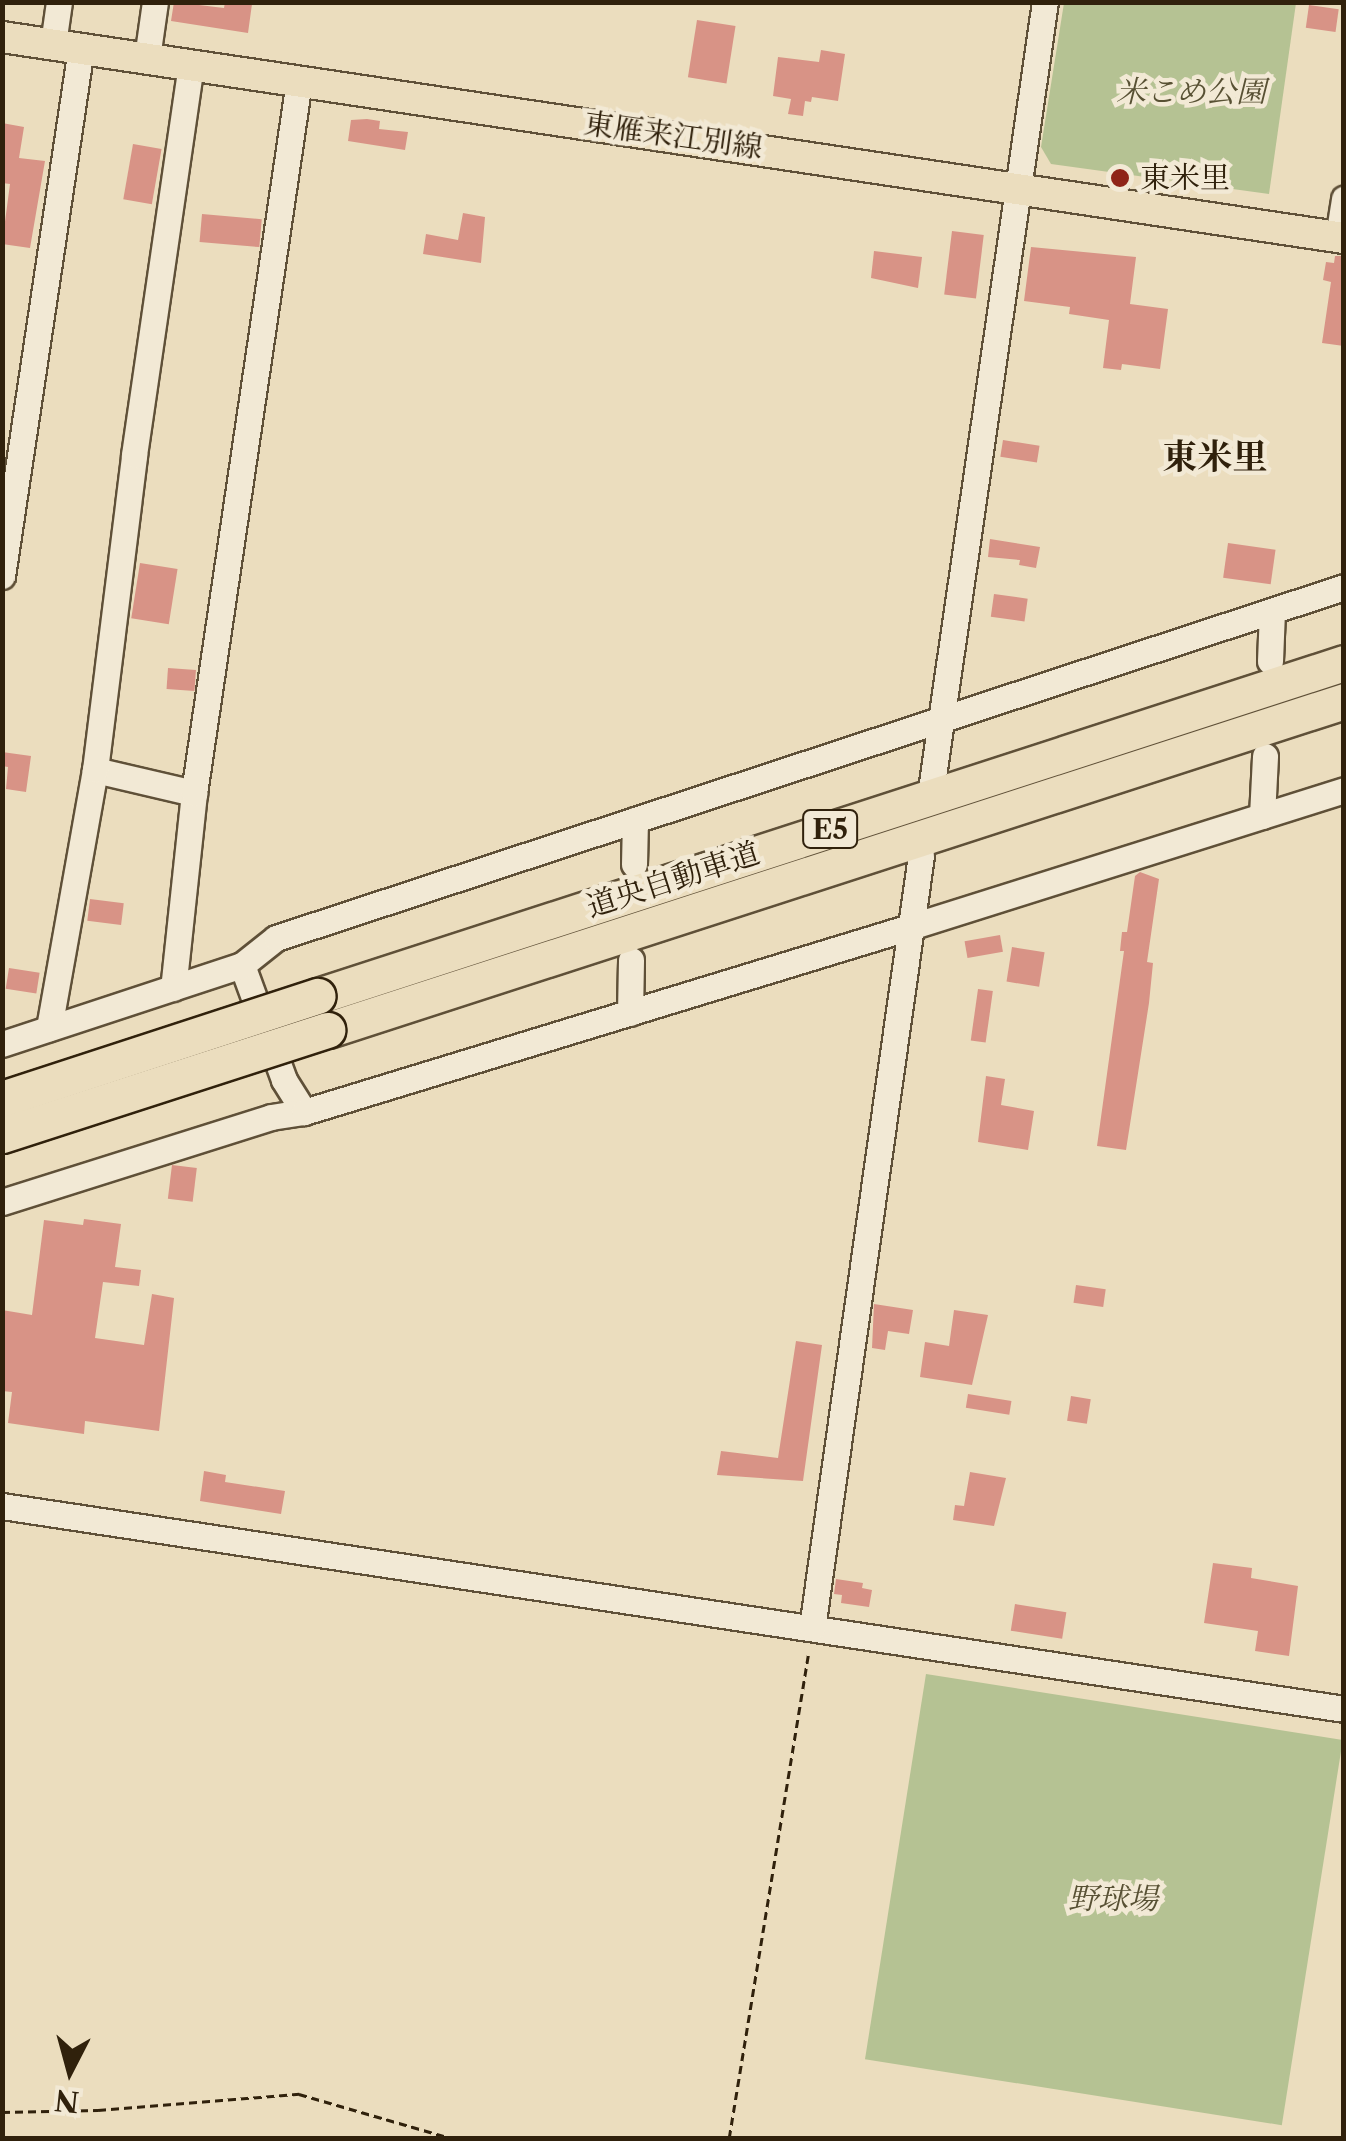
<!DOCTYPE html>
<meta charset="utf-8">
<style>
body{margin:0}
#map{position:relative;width:1346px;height:2141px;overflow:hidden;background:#ebddbe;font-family:"Libre Caslon Text","Noto Serif JP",serif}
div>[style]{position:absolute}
.green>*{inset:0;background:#b5c293;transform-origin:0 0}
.building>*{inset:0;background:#d89386;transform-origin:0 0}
.path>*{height:2.5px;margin-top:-1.25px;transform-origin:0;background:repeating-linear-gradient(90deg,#30210c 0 8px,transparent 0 13px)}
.roads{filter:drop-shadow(2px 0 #5f5038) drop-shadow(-2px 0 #5f5038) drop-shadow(0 2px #5f5038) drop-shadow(0 -2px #5f5038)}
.minor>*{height:25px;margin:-12.5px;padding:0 12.5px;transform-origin:12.5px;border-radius:12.5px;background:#f2e9d5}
.major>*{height:30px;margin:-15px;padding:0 15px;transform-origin:15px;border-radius:15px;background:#ebddbe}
.highway>*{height:35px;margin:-17.5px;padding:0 17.5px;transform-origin:17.5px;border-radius:17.5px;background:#ebddbe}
.bridges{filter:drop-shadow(2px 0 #30210c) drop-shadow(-2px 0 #30210c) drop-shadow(0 2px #30210c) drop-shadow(0 -2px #30210c)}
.highway-bridge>*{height:35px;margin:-17.5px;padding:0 17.5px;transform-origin:17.5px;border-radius:17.5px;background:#ebddbe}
.dots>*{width:28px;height:28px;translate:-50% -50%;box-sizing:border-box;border:5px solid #f2e9d5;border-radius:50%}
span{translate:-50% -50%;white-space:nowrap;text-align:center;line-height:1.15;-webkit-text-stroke:9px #f2e9d5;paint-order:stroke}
.shield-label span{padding:2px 8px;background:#f2e9d5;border:2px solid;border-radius:8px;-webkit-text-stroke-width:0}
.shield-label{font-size:28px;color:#30210c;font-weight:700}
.park-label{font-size:30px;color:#585134;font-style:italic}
.street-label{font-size:30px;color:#30210c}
.poi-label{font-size:30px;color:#30210c}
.left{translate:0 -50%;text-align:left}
.quarter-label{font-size:35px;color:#30210c;font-weight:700}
.frame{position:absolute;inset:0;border:5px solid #30210c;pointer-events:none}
.north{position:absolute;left:20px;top:2021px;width:100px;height:100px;-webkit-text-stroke:8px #f2e9d5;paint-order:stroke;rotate:186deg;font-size:28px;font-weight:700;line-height:40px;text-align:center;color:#30210c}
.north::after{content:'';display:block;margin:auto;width:35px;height:45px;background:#30210c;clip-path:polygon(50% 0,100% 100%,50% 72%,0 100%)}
</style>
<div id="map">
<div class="green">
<div style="clip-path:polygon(1064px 3px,1296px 3px,1269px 194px,1051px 164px,1041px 147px)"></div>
<div style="left:926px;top:1674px;width:422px;height:390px;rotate:9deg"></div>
</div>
<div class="building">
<div style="clip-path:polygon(174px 2px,224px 8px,225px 2px,252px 4px,248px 33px,171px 21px)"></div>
<div style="left:1309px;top:5px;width:30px;height:23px;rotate:8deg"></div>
<div style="left:697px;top:20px;width:39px;height:58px;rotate:9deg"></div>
<div style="clip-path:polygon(821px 50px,845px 54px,838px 101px,812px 97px,811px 102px,805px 101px,803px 116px,788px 114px,791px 99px,773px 96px,778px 57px,819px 62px)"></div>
<div style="clip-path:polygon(367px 119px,380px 121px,379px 129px,408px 132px,405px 150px,348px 141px,351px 120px)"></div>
<div style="clip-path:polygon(2px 123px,24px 127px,19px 158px,45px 161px,30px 248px,2px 244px,10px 184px,2px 183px)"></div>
<div style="left:133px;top:144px;width:29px;height:56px;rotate:10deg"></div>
<div style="clip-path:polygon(463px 213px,485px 217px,481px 263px,423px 254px,426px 234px,458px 240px)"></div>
<div style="left:202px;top:214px;width:60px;height:28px;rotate:5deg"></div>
<div style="left:952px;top:231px;width:32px;height:64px;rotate:7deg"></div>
<div style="clip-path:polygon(1031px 247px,1136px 257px,1130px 304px,1168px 309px,1160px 369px,1122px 364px,1121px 370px,1103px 368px,1109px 320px,1069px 314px,1070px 307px,1024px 301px)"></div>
<div style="clip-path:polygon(874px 251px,922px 257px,918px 288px,871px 278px)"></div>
<div style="clip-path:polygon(1335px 256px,1344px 256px,1344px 346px,1322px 343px,1331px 282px,1323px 280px,1326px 262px,1334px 263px)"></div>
<div style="left:1003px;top:440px;width:37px;height:17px;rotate:9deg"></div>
<div style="clip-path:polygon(990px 539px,1040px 547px,1036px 568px,1019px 565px,1020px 560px,988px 557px)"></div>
<div style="left:1228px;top:543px;width:48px;height:35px;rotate:8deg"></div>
<div style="left:140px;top:563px;width:38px;height:56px;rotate:9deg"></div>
<div style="left:994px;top:594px;width:34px;height:23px;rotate:8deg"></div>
<div style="left:168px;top:668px;width:28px;height:21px;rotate:4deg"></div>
<div style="clip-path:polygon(2px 752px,31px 756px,26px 792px,6px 789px,8px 767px,2px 766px)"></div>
<div style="clip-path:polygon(1140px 872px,1159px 879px,1147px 962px,1153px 963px,1149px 1003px,1126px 1150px,1097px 1146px,1124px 951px,1120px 951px,1122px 932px,1127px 932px,1135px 876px)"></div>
<div style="left:90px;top:899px;width:34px;height:22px;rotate:7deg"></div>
<div style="left:1000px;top:935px;width:17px;height:36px;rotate:80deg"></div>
<div style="left:1012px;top:947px;width:33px;height:35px;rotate:9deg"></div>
<div style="left:9px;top:968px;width:31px;height:21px;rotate:9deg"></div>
<div style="left:978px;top:989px;width:15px;height:52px;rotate:8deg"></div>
<div style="clip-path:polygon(986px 1076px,1005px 1079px,1001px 1105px,1034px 1111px,1028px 1150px,978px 1142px)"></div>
<div style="left:172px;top:1165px;width:25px;height:34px;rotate:7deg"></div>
<div style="clip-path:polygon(84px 1219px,121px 1224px,115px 1267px,141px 1270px,139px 1286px,103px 1282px,95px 1338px,144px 1345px,152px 1294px,174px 1298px,159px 1431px,85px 1421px,84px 1434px,8px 1423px,12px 1392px,2px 1391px,2px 1310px,32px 1315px,44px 1220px,83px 1225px)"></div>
<div style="left:1076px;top:1285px;width:30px;height:18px;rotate:8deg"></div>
<div style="clip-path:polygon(874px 1304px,913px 1310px,909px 1334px,888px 1331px,885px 1350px,872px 1348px)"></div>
<div style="clip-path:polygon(954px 1310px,988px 1315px,972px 1385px,920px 1377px,925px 1342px,949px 1346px)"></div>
<div style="clip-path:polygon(796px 1341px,822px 1345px,803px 1481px,717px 1475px,721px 1451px,778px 1458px)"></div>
<div style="left:968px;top:1394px;width:44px;height:14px;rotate:9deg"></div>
<div style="left:1071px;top:1396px;width:20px;height:25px;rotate:9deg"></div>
<div style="clip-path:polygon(204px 1471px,226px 1475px,225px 1482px,285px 1491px,281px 1514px,200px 1501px)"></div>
<div style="clip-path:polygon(970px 1472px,1006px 1478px,994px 1526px,953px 1520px,955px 1505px,964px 1506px)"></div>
<div style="clip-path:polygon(1213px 1563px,1252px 1568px,1251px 1578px,1298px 1586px,1289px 1656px,1255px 1651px,1258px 1631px,1204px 1623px)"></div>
<div style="clip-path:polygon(836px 1579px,863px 1583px,862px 1588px,872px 1590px,869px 1607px,841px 1603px,842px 1595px,834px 1594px)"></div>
<div style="left:1015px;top:1604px;width:52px;height:27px;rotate:9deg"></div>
</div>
<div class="path">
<div style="left:2px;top:2112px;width:96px;rotate:-1.2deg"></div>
<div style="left:98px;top:2110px;width:202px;rotate:-4.6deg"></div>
<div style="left:299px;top:2094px;width:157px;rotate:16.2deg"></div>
<div style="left:729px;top:2138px;width:493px;rotate:-80.7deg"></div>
</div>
<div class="roads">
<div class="minor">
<div style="left:53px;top:44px;width:42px;rotate:-81.9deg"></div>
<div style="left:147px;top:58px;width:57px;rotate:-81.9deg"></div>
<div style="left:1338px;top:237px;width:39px;rotate:-81deg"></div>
<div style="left:2px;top:576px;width:534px;rotate:-81.49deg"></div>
<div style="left:1270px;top:661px;width:50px;rotate:-87.7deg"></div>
<div style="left:95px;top:770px;width:102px;rotate:13.1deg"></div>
<div style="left:194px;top:793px;width:196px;rotate:96.1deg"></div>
<div style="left:932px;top:783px;width:789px;rotate:-81.77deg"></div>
<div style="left:194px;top:793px;width:720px;rotate:-81.61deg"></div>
<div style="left:1262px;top:816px;width:60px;rotate:-87.1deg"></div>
<div style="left:634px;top:864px;width:44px;rotate:-88.7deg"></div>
<div style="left:242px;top:965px;width:122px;rotate:69.9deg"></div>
<div style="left:284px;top:1080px;width:38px;rotate:58deg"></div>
<div style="left:630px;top:1013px;width:53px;rotate:-88.9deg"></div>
<div style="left:49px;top:1028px;width:262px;rotate:-79.9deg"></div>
<div style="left:95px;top:770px;width:317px;rotate:-82.9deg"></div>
<div style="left:134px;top:455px;width:395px;rotate:-81.7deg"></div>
<div style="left:2px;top:1044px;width:253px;rotate:-18.2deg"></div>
<div style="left:242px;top:965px;width:43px;rotate:-38.5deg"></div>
<div style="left:276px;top:938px;width:1124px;rotate:-18.19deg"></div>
<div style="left:2px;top:1202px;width:282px;rotate:-17.5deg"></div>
<div style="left:271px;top:1117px;width:33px;rotate:-9deg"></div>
<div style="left:304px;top:1112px;width:637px;rotate:-16.98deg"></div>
<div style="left:913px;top:926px;width:452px;rotate:-17.5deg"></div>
<div style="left:2px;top:1506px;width:1357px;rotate:8.6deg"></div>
<div style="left:812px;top:1628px;width:781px;rotate:-81.97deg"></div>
</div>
<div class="major">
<div style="left:2px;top:37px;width:1357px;rotate:8.52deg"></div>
</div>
<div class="highway">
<div style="left:318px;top:996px;width:1079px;rotate:-17.98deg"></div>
<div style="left:328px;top:1030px;width:1068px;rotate:-17.94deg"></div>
</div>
</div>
<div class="bridges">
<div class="highway-bridge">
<div style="left:2px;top:1099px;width:332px;rotate:-18.1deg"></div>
<div style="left:2px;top:1135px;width:342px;rotate:-17.9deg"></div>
</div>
</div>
<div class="dots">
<div style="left:1120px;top:178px;background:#8f2418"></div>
</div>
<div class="shield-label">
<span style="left:830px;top:829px">E5</span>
</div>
<div class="park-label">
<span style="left:1191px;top:92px">米こめ公園</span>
<span style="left:1113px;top:1899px">野球場</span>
</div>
<div class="street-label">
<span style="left:673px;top:136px;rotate:8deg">東雁来江別線</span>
<span style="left:673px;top:880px;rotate:-18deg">道央自動車道</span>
</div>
<div class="poi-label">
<span class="left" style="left:1140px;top:178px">東米里</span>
</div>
<div class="quarter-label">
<span style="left:1215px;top:457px">東米里</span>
</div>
<div class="frame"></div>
<div class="north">N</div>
</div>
